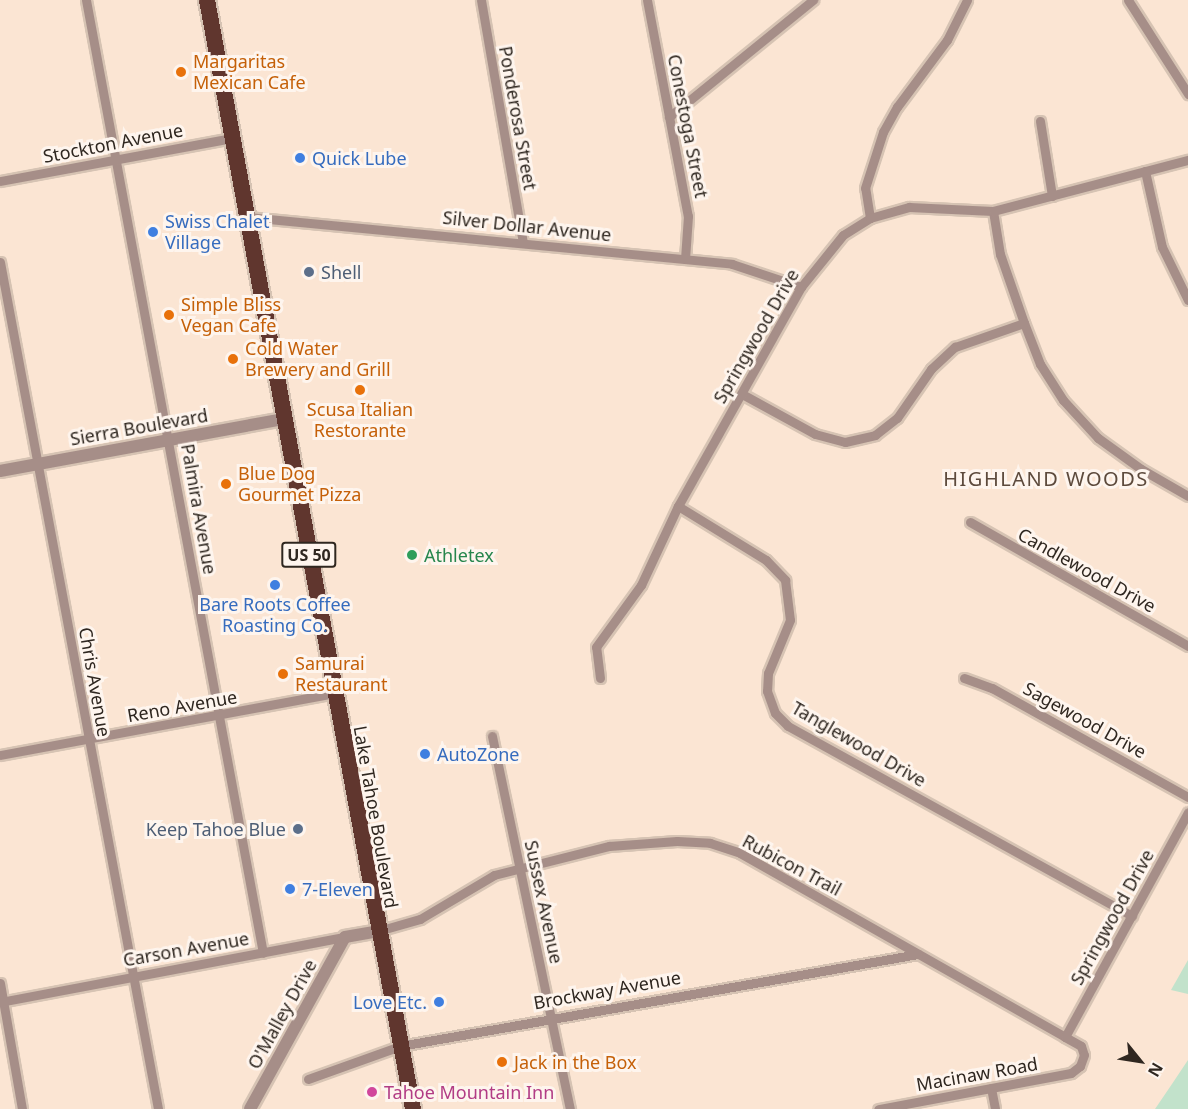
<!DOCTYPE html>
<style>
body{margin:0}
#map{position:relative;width:1188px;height:1109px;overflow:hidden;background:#fbe5d3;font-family:"Noto Sans",sans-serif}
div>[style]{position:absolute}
.green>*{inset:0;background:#c2e2cb}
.roads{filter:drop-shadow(2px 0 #d6c3b3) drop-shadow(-2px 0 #d6c3b3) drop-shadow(0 2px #d6c3b3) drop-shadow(0 -2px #d6c3b3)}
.minor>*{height:9px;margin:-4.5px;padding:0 4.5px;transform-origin:4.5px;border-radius:4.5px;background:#a68e88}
.tertiary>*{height:12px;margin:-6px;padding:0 6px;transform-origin:6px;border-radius:6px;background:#a68e88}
.trunk>*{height:16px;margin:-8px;padding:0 8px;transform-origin:8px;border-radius:8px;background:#60362e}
.dots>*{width:16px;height:16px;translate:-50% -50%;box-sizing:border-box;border:3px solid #fef5ee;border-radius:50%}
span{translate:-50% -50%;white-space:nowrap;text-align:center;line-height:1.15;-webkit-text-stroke:6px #fef5ee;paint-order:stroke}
.shield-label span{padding:2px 4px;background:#fef5ee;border:2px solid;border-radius:4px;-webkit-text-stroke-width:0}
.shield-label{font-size:16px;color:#2f2720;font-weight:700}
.food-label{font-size:18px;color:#c56008}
.left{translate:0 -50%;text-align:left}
.street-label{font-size:18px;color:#2f2720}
.shop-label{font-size:18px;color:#366cbe}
.right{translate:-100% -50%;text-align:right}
.service-label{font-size:18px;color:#4e5e75}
.leisure-label{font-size:18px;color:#27864d}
.hotel-label{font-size:18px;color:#b23c85}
.neighbourhood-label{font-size:20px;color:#5d4a3c;letter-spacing:1.5px}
.north{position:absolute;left:1110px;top:1031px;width:60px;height:60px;-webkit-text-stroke:4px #fef5ee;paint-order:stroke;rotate:120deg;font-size:16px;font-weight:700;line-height:24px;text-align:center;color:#2f2720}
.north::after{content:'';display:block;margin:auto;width:21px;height:27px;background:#2f2720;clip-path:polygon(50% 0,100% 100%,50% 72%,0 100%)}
</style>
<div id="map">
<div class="green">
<div style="clip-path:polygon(1188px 960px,1188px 994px,1171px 990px)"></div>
<div style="clip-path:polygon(1188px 1060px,1188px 1109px,1155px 1109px,1172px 1084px)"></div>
</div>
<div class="roads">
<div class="minor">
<div style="left:86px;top:0;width:969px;rotate:79.48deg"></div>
<div style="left:481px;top:0;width:246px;rotate:80.2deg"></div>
<div style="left:647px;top:0;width:220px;rotate:79.3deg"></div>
<div style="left:688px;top:216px;width:43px;rotate:94deg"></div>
<div style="left:1128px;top:0;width:112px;rotate:57.4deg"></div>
<div style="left:669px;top:117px;width:186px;rotate:-39.1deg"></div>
<div style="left:1040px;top:121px;width:76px;rotate:80.9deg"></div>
<div style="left:1145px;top:171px;width:78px;rotate:77.4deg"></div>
<div style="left:1162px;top:247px;width:59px;rotate:63.9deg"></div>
<div style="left:0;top:181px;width:237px;rotate:-10.5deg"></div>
<div style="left:993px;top:211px;width:44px;rotate:80.8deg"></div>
<div style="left:1000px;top:254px;width:73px;rotate:70.8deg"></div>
<div style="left:1024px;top:323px;width:44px;rotate:68.7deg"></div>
<div style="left:1040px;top:364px;width:43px;rotate:57.4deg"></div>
<div style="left:1063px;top:400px;width:52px;rotate:47.4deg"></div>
<div style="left:1098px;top:438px;width:53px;rotate:35.8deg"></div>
<div style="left:1141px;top:469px;width:54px;rotate:29.9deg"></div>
<div style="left:247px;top:217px;width:487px;rotate:5.5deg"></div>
<div style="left:732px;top:264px;width:73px;rotate:18.4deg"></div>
<div style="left:870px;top:218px;width:30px;rotate:-99deg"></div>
<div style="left:865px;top:188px;width:59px;rotate:-72.2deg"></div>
<div style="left:883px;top:132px;width:29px;rotate:-61deg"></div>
<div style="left:897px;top:107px;width:84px;rotate:-53.3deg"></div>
<div style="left:947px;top:40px;width:45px;rotate:-63.4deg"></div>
<div style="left:0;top:262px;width:862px;rotate:79.43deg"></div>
<div style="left:742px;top:394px;width:83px;rotate:28.7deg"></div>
<div style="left:815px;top:434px;width:31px;rotate:15deg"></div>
<div style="left:845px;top:442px;width:31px;rotate:-13deg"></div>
<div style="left:875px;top:435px;width:28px;rotate:-38deg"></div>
<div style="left:897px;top:418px;width:60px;rotate:-55.2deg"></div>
<div style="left:931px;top:369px;width:33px;rotate:-43deg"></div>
<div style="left:955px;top:347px;width:73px;rotate:-19.2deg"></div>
<div style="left:678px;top:506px;width:103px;rotate:31.5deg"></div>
<div style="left:766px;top:560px;width:28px;rotate:46deg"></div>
<div style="left:785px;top:580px;width:40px;rotate:82.9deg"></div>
<div style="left:790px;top:620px;width:57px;rotate:112.5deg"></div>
<div style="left:768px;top:673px;width:18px;rotate:93deg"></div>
<div style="left:767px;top:691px;width:23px;rotate:70deg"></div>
<div style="left:775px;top:713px;width:18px;rotate:45deg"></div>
<div style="left:788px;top:726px;width:393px;rotate:28.9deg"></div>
<div style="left:970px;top:522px;width:251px;rotate:29.6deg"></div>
<div style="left:600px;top:678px;width:31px;rotate:-97deg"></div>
<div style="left:596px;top:647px;width:77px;rotate:-54deg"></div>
<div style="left:641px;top:585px;width:87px;rotate:-64.9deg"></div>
<div style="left:678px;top:506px;width:251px;rotate:-60.7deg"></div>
<div style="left:801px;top:287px;width:67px;rotate:-51.1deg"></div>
<div style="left:843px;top:235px;width:32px;rotate:-32deg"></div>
<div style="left:870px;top:218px;width:41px;rotate:-15.8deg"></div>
<div style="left:909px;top:207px;width:84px;rotate:2.7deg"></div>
<div style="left:993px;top:211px;width:202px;rotate:-14.7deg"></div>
<div style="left:964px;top:678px;width:30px;rotate:20deg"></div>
<div style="left:992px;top:688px;width:224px;rotate:29.1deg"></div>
<div style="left:492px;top:736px;width:381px;rotate:78.2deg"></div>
<div style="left:0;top:755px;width:340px;rotate:-10.5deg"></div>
<div style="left:378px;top:931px;width:44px;rotate:-15.9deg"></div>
<div style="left:420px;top:919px;width:86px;rotate:-30.7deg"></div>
<div style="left:494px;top:875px;width:119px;rotate:-14.2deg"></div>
<div style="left:609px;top:846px;width:68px;rotate:-4.2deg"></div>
<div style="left:677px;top:841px;width:33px;rotate:3deg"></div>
<div style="left:710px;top:843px;width:32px;rotate:18deg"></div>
<div style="left:740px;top:853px;width:373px;rotate:29.5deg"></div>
<div style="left:1065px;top:1037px;width:18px;rotate:29deg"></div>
<div style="left:1081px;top:1046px;width:9px;rotate:72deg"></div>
<div style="left:1084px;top:1055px;width:12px;rotate:110deg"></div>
<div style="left:1080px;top:1066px;width:11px;rotate:142deg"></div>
<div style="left:1071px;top:1073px;width:196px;rotate:169.4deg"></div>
<div style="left:0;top:983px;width:128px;rotate:80.1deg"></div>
<div style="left:0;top:1002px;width:351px;rotate:-10.7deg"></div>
<div style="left:1065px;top:1037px;width:256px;rotate:-61.3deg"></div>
<div style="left:308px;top:1079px;width:98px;rotate:-19.7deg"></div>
<div style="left:400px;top:1046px;width:526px;rotate:-10.07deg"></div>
<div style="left:991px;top:1088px;width:21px;rotate:79deg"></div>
</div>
<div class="tertiary">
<div style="left:0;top:471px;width:289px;rotate:-10.4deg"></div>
<div style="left:250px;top:1109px;width:196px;rotate:-61.1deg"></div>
<div style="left:345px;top:937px;width:34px;rotate:-10deg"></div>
</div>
<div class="trunk">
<div style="left:207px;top:0;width:1128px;rotate:79.48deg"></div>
</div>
</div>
<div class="dots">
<div style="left:181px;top:72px;background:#e8710a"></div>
<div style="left:300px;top:158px;background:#3f7fe0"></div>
<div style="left:153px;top:232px;background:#3f7fe0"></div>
<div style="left:309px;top:272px;background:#5c6f8a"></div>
<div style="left:169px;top:315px;background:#e8710a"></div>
<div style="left:233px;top:359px;background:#e8710a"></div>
<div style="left:360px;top:390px;background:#e8710a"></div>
<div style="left:226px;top:484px;background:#e8710a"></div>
<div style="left:412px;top:555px;background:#2e9e5b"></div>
<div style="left:275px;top:585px;background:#3f7fe0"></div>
<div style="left:283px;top:674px;background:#e8710a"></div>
<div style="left:425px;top:754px;background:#3f7fe0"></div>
<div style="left:298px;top:829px;background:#5c6f8a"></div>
<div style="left:290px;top:889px;background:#3f7fe0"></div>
<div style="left:439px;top:1002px;background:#3f7fe0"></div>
<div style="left:502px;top:1062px;background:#e8710a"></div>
<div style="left:372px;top:1092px;background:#d1479c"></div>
</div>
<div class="shield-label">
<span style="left:309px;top:555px">US 50</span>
</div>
<div class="food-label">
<span class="left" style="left:193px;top:72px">Margaritas<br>Mexican Cafe</span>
<span class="left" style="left:181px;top:315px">Simple Bliss<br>Vegan Cafe</span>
<span class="left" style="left:245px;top:359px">Cold Water<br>Brewery and Grill</span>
<span style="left:360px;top:420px">Scusa Italian<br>Restorante</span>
<span class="left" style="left:238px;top:484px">Blue Dog<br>Gourmet Pizza</span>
<span class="left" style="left:295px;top:674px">Samurai<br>Restaurant</span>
<span class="left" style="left:514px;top:1062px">Jack in the Box</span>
</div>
<div class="street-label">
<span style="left:518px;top:118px;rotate:80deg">Ponderosa Street</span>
<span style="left:688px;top:126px;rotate:79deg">Conestoga Street</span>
<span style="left:113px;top:143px;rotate:-11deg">Stockton Avenue</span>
<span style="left:527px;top:226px;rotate:6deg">Silver Dollar Avenue</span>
<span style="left:756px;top:336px;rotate:-60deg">Springwood Drive</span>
<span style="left:139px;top:427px;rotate:-10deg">Sierra Boulevard</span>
<span style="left:199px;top:509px;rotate:80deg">Palmira Avenue</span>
<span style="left:1087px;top:570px;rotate:29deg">Candlewood Drive</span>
<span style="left:95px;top:682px;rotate:80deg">Chris Avenue</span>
<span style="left:182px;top:706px;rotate:-10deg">Reno Avenue</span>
<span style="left:1085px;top:720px;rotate:29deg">Sagewood Drive</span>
<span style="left:859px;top:744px;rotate:30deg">Tanglewood Drive</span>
<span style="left:376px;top:817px;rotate:80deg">Lake Tahoe Boulevard</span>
<span style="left:792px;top:865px;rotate:28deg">Rubicon Trail</span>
<span style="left:544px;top:902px;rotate:78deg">Sussex Avenue</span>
<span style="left:1112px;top:917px;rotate:-61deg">Springwood Drive</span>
<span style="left:186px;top:949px;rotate:-10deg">Carson Avenue</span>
<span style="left:607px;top:990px;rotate:-10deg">Brockway Avenue</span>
<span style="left:282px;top:1014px;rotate:-61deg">O'Malley Drive</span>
<span style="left:977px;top:1074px;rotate:-10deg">Macinaw Road</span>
</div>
<div class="shop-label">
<span class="left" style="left:312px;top:158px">Quick Lube</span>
<span class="left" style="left:165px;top:232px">Swiss Chalet<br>Village</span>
<span style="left:275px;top:615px">Bare Roots Coffee<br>Roasting Co.</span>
<span class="left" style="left:437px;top:754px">AutoZone</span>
<span class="left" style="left:302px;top:889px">7-Eleven</span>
<span class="right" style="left:427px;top:1002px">Love Etc.</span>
</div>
<div class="service-label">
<span class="left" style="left:321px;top:272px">Shell</span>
<span class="right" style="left:286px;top:829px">Keep Tahoe Blue</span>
</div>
<div class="leisure-label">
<span class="left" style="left:424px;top:555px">Athletex</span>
</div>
<div class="hotel-label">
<span class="left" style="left:384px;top:1092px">Tahoe Mountain Inn</span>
</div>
<div class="neighbourhood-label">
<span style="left:1046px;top:478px">HIGHLAND WOODS</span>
</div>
<div class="north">N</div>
</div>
